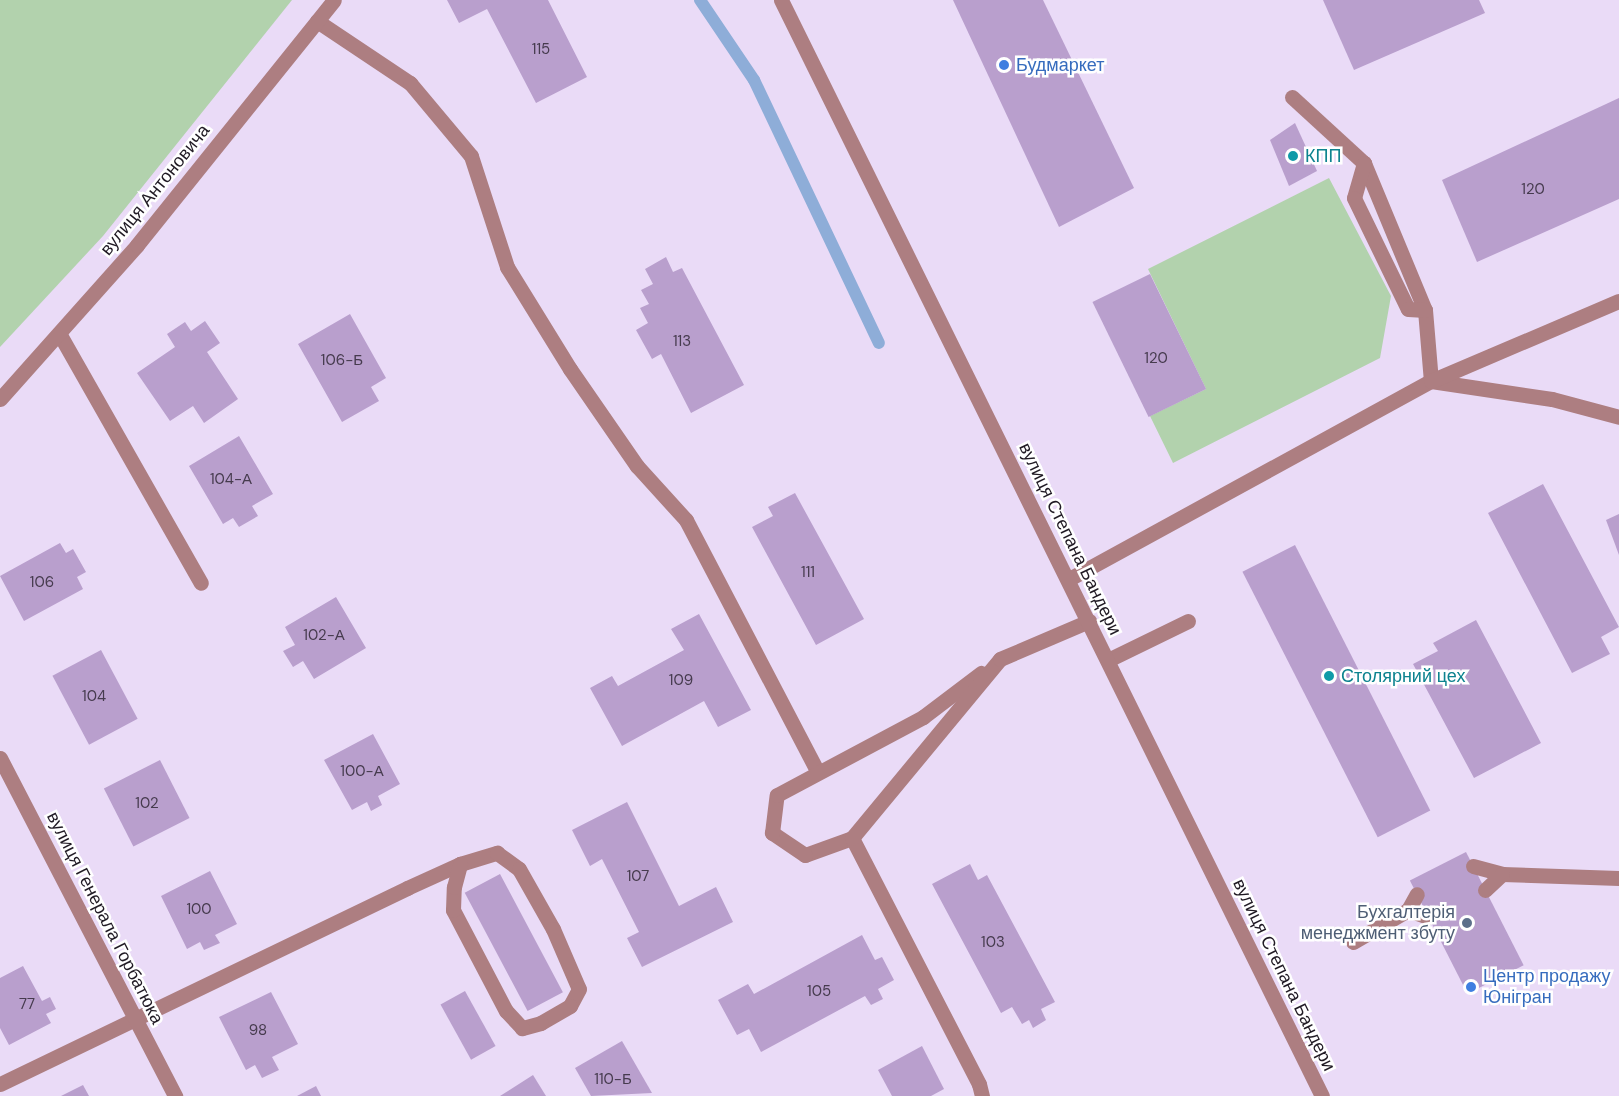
<!DOCTYPE html>
<meta charset="utf-8">
<style>
body{margin:0}
#map{position:relative;width:1619px;height:1096px;overflow:hidden;background:#eadbf7;font-family:"DM Sans",sans-serif}
div>[style]{position:absolute}
.green>*{inset:0;background:#b2d2ad}
.stream>*{height:12px;margin:-6px;padding:0 6px;transform-origin:6px;border-radius:6px;background:#8eadd8}
.building>*{inset:0;background:#b99fcd;transform-origin:0 0}
.service>*{height:15px;margin:-7.5px;padding:0 7.5px;transform-origin:7.5px;border-radius:7.5px;background:#ad7e81}
.minor>*{height:15px;margin:-7.5px;padding:0 7.5px;transform-origin:7.5px;border-radius:7.5px;background:#ad7e81}
.tertiary>*{height:15px;margin:-7.5px;padding:0 7.5px;transform-origin:7.5px;border-radius:7.5px;background:#ad7e81}
.dots>*{width:16px;height:16px;translate:-50% -50%;box-sizing:border-box;border:3px solid #fff;border-radius:50%}
span{translate:-50% -50%;white-space:nowrap;text-align:center;line-height:1.15;-webkit-text-stroke:5px #fff;paint-order:stroke}
.number-label{font-size:15px;color:#463b4e}
.number-label span{-webkit-text-stroke-width:0}
.shop-label{font-size:18px;color:#366cbe}
.left{translate:0 -50%;text-align:left}
.culture-label{font-size:18px;color:#0d838f}
.street-label{font-size:18px;color:#201a24}
.service-label{font-size:18px;color:#4e5e75}
.right{translate:-100% -50%;text-align:right}
</style>
<div id="map">
<div class="green">
<div style="clip-path:polygon(0 0,292px 0,103px 236px,0 347px)"></div>
<div style="clip-path:polygon(1329px 178px,1391px 296px,1380px 358px,1173px 463px,1150px 416px,1206px 389px,1148px 269px)"></div>
</div>
<div class="stream">
<div style="left:700px;top:0;width:97px;rotate:56deg"></div>
<div style="left:754px;top:80px;width:291px;rotate:64.6deg"></div>
</div>
<div class="building">
<div style="clip-path:polygon(447px 0,548px 0,587px 77px,536px 103px,487px 9px,459px 23px)"></div>
<div style="clip-path:polygon(953px 0,1043px 0,1134px 188px,1059px 227px)"></div>
<div style="clip-path:polygon(1323px 0,1479px 0,1485px 13px,1354px 70px)"></div>
<div style="clip-path:polygon(1619px 98px,1619px 199px,1477px 262px,1442px 180px)"></div>
<div style="clip-path:polygon(1295px 123px,1317px 171px,1289px 186px,1270px 140px)"></div>
<div style="clip-path:polygon(666px 257px,673px 272px,682px 268px,744px 385px,691px 413px,661px 354px,652px 359px,636px 330px,648px 323px,640px 308px,649px 304px,641px 290px,653px 284px,645px 269px)"></div>
<div style="left:1150px;top:274px;width:128px;height:64px;rotate:64deg"></div>
<div style="clip-path:polygon(350px 314px,386px 378px,371px 387px,379px 401px,342px 422px,298px 344px)"></div>
<div style="clip-path:polygon(205px 321px,220px 343px,207px 352px,238px 399px,204px 423px,193px 406px,170px 421px,137px 373px,175px 347px,167px 334px,185px 322px,191px 331px)"></div>
<div style="clip-path:polygon(239px 436px,273px 494px,252px 506px,258px 516px,239px 527px,233px 518px,223px 524px,189px 466px)"></div>
<div style="clip-path:polygon(1543px 484px,1619px 627px,1601px 637px,1610px 654px,1572px 673px,1488px 513px)"></div>
<div style="clip-path:polygon(795px 493px,864px 619px,816px 645px,752px 527px,773px 516px,768px 507px)"></div>
<div style="clip-path:polygon(1619px 514px,1619px 555px,1606px 520px)"></div>
<div style="clip-path:polygon(60px 543px,66px 553px,73px 549px,86px 572px,77px 577px,83px 589px,24px 621px,0 576px)"></div>
<div style="left:1295px;top:545px;width:298px;height:59px;rotate:63deg"></div>
<div style="clip-path:polygon(336px 597px,366px 648px,314px 679px,303px 661px,293px 667px,283px 651px,295px 645px,285px 627px)"></div>
<div style="clip-path:polygon(699px 614px,751px 710px,718px 727px,704px 701px,622px 746px,590px 688px,612px 676px,618px 686px,684px 650px,671px 629px)"></div>
<div style="clip-path:polygon(1476px 620px,1541px 743px,1474px 778px,1413px 664px,1438px 651px,1433px 643px)"></div>
<div style="left:101px;top:650px;width:78px;height:55px;rotate:62deg"></div>
<div style="clip-path:polygon(373px 734px,400px 784px,378px 796px,382px 805px,371px 811px,367px 802px,352px 810px,324px 760px)"></div>
<div style="left:160px;top:760px;width:65px;height:63px;rotate:63deg"></div>
<div style="clip-path:polygon(627px 802px,679px 906px,716px 887px,733px 922px,642px 967px,627px 938px,639px 932px,602px 859px,590px 866px,572px 830px)"></div>
<div style="left:1466px;top:852px;width:127px;height:63px;rotate:63deg"></div>
<div style="clip-path:polygon(970px 864px,978px 880px,987px 875px,1055px 1002px,1041px 1009px,1046px 1020px,1033px 1028px,1029px 1020px,1022px 1024px,1012px 1007px,1001px 1013px,932px 884px)"></div>
<div style="clip-path:polygon(210px 871px,237px 924px,215px 935px,220px 943px,204px 950px,200px 942px,187px 949px,161px 896px)"></div>
<div style="left:500px;top:874px;width:134px;height:40px;rotate:62deg"></div>
<div style="clip-path:polygon(862px 935px,875px 960px,882px 957px,894px 980px,878px 989px,883px 999px,871px 1005px,865px 996px,761px 1052px,749px 1029px,737px 1035px,718px 1000px,748px 984px,754px 994px)"></div>
<div style="clip-path:polygon(23px 966px,42px 1001px,50px 997px,56px 1009px,46px 1014px,51px 1023px,9px 1045px,0 1028px,0 978px)"></div>
<div style="left:465px;top:991px;width:63px;height:28px;rotate:61deg"></div>
<div style="clip-path:polygon(271px 992px,298px 1044px,272px 1057px,279px 1070px,262px 1078px,255px 1065px,246px 1070px,219px 1017px)"></div>
<div style="clip-path:polygon(622px 1041px,652px 1093px,591px 1096px,575px 1068px)"></div>
<div style="clip-path:polygon(922px 1046px,944px 1089px,931px 1096px,892px 1096px,878px 1070px)"></div>
<div style="clip-path:polygon(533px 1075px,546px 1096px,500px 1096px)"></div>
<div style="clip-path:polygon(83px 1085px,89px 1096px,61px 1096px)"></div>
<div style="clip-path:polygon(316px 1086px,321px 1096px,297px 1096px)"></div>
</div>
<div class="service">
<div style="left:317px;top:21px;width:112px;rotate:33.7deg"></div>
<div style="left:410px;top:83px;width:95px;rotate:50.1deg"></div>
<div style="left:471px;top:156px;width:117px;rotate:72deg"></div>
<div style="left:507px;top:267px;width:120px;rotate:58.3deg"></div>
<div style="left:570px;top:369px;width:118px;rotate:55.4deg"></div>
<div style="left:637px;top:466px;width:73px;rotate:47.8deg"></div>
<div style="left:686px;top:520px;width:284px;rotate:62.4deg"></div>
<div style="left:1292px;top:97px;width:98px;rotate:42.5deg"></div>
<div style="left:1364px;top:163px;width:159px;rotate:67.5deg"></div>
<div style="left:1425px;top:310px;width:71px;rotate:85.2deg"></div>
<div style="left:1364px;top:163px;width:36px;rotate:106deg"></div>
<div style="left:1354px;top:198px;width:123px;rotate:64.1deg"></div>
<div style="left:1408px;top:309px;width:17px;rotate:3deg"></div>
<div style="left:60px;top:335px;width:285px;rotate:60.4deg"></div>
<div style="left:1431px;top:381px;width:122px;rotate:8.5deg"></div>
<div style="left:1552px;top:399px;width:69px;rotate:15deg"></div>
<div style="left:1069px;top:579px;width:413px;rotate:-28.7deg"></div>
<div style="left:1431px;top:381px;width:204px;rotate:-23.1deg"></div>
<div style="left:1108px;top:660px;width:89px;rotate:-26deg"></div>
<div style="left:852px;top:838px;width:50px;rotate:160.1deg"></div>
<div style="left:805px;top:855px;width:40px;rotate:-146deg"></div>
<div style="left:772px;top:833px;width:38px;rotate:-83deg"></div>
<div style="left:777px;top:795px;width:166px;rotate:-28.1deg"></div>
<div style="left:923px;top:717px;width:73px;rotate:-37.2deg"></div>
<div style="left:1473px;top:866px;width:30px;rotate:15deg"></div>
<div style="left:1502px;top:874px;width:117px;rotate:2deg"></div>
<div style="left:1485px;top:890px;width:23px;rotate:-43deg"></div>
<div style="left:1408px;top:910px;width:21px;rotate:19deg"></div>
<div style="left:1353px;top:942px;width:64px;rotate:-30.2deg"></div>
<div style="left:1408px;top:910px;width:18px;rotate:-61deg"></div>
<div style="left:0;top:1084px;width:452px;rotate:-25.7deg"></div>
<div style="left:407px;top:888px;width:58px;rotate:-24.4deg"></div>
<div style="left:460px;top:864px;width:39px;rotate:-17deg"></div>
<div style="left:497px;top:853px;width:27px;rotate:36deg"></div>
<div style="left:519px;top:869px;width:69px;rotate:60.5deg"></div>
<div style="left:553px;top:929px;width:65px;rotate:66.6deg"></div>
<div style="left:579px;top:989px;width:19px;rotate:118deg"></div>
<div style="left:570px;top:1006px;width:34px;rotate:150deg"></div>
<div style="left:541px;top:1023px;width:20px;rotate:165deg"></div>
<div style="left:522px;top:1028px;width:23px;rotate:-133deg"></div>
<div style="left:506px;top:1011px;width:114px;rotate:-117.7deg"></div>
<div style="left:453px;top:910px;width:23px;rotate:-88deg"></div>
<div style="left:454px;top:887px;width:24px;rotate:-75deg"></div>
<div style="left:982px;top:1096px;width:12px;rotate:-104deg"></div>
<div style="left:979px;top:1084px;width:277px;rotate:-117.3deg"></div>
<div style="left:852px;top:838px;width:232px;rotate:-50.4deg"></div>
<div style="left:1000px;top:659px;width:97px;rotate:-23.1deg"></div>
</div>
<div class="minor">
<div style="left:0;top:399px;width:206px;rotate:-48.3deg"></div>
<div style="left:137px;top:245px;width:314px;rotate:-51.2deg"></div>
<div style="left:0;top:758px;width:381px;rotate:62.6deg"></div>
</div>
<div class="tertiary">
<div style="left:781px;top:0;width:1222px;rotate:63.73deg"></div>
</div>
<div class="dots">
<div style="left:1004px;top:65px;background:#3f7fe0"></div>
<div style="left:1293px;top:156px;background:#0f9aa8"></div>
<div style="left:1329px;top:676px;background:#0f9aa8"></div>
<div style="left:1467px;top:923px;background:#5c6f8a"></div>
<div style="left:1471px;top:987px;background:#3f7fe0"></div>
</div>
<div class="number-label">
<span style="left:541px;top:50px">115</span>
<span style="left:1533px;top:190px">120</span>
<span style="left:682px;top:342px">113</span>
<span style="left:1156px;top:359px">120</span>
<span style="left:342px;top:361px">106-Б</span>
<span style="left:231px;top:480px">104-А</span>
<span style="left:808px;top:573px">111</span>
<span style="left:42px;top:583px">106</span>
<span style="left:324px;top:636px">102-А</span>
<span style="left:681px;top:681px">109</span>
<span style="left:94px;top:697px">104</span>
<span style="left:362px;top:772px">100-А</span>
<span style="left:147px;top:804px">102</span>
<span style="left:638px;top:877px">107</span>
<span style="left:199px;top:910px">100</span>
<span style="left:993px;top:943px">103</span>
<span style="left:819px;top:992px">105</span>
<span style="left:27px;top:1005px">77</span>
<span style="left:258px;top:1031px">98</span>
<span style="left:613px;top:1080px">110-Б</span>
</div>
<div class="shop-label">
<span class="left" style="left:1016px;top:65px">Будмаркет</span>
<span class="left" style="left:1483px;top:987px">Центр продажу<br>Юнігран</span>
</div>
<div class="culture-label">
<span class="left" style="left:1305px;top:156px">КПП</span>
<span class="left" style="left:1341px;top:676px">Столярний цех</span>
</div>
<div class="street-label">
<span style="left:155px;top:190px;rotate:-51deg">вулиця Антоновича</span>
<span style="left:1070px;top:539px;rotate:64deg">вулиця Степана Бандери</span>
<span style="left:105px;top:918px;rotate:63deg">вулиця Генерала Горбатюка</span>
<span style="left:1284px;top:975px;rotate:64deg">вулиця Степана Бандери</span>
</div>
<div class="service-label">
<span class="right" style="left:1455px;top:923px">Бухгалтерія<br>менеджмент збуту</span>
</div>
</div>
